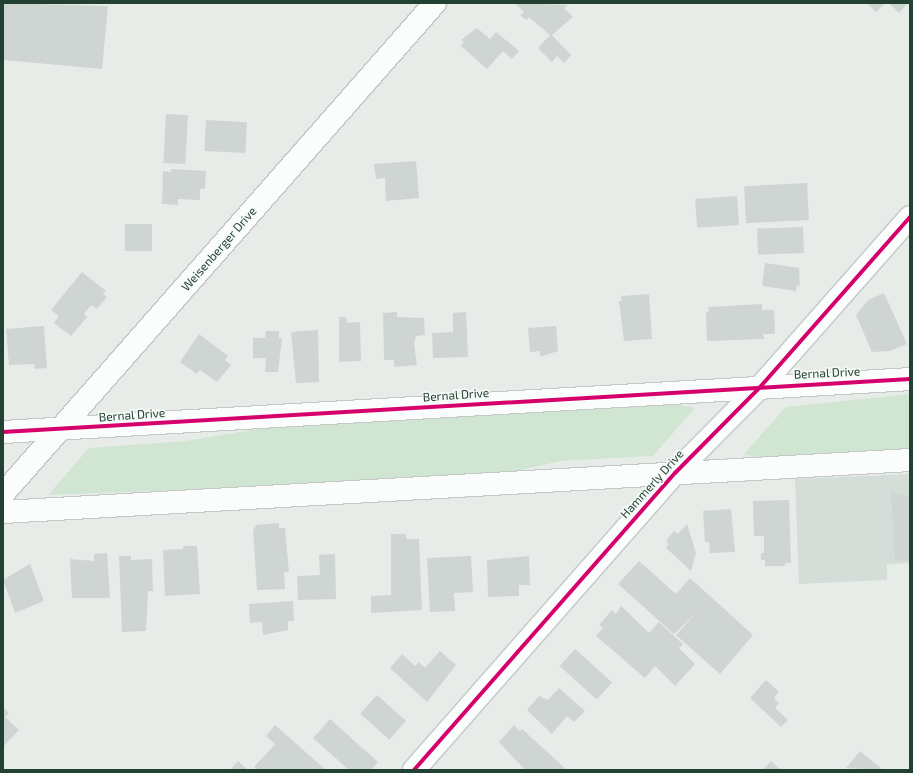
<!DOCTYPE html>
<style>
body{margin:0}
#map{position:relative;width:913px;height:773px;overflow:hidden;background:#e7ece9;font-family:"Exo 2",sans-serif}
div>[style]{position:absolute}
.built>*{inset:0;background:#d5ddd8}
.green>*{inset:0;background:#d0e5d2}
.building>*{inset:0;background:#cfd5d2;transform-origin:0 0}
.roads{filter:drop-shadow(1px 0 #c4c9c6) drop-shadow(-1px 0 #c4c9c6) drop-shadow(0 1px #c4c9c6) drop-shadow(0 -1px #c4c9c6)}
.minor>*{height:22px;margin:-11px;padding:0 11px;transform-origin:11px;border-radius:11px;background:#fbfcfc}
.cycleway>*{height:4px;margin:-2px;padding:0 2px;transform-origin:2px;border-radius:2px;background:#d6006c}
span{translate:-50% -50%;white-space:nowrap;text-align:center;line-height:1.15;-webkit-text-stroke:3.5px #f5faf7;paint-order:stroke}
.street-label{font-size:12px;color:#234133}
.frame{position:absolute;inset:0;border:4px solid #234133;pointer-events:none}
</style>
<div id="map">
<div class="built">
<div style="clip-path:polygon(910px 474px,910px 563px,887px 564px,887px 580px,799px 584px,795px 479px)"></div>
</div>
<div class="green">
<div style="clip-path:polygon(910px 394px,910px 449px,760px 458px,744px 454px,786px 407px)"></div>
<div style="clip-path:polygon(675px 404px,695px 408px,653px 456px,560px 461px,512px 472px,280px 486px,48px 495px,89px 448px,186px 441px,258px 429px)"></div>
</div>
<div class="building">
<div style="clip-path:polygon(3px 3px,108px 6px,102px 69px,3px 60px)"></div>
<div style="clip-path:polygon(515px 3px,568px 5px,564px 8px,573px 17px,552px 35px,571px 55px,564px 63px,557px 56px,552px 62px,538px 48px,550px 35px,529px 17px,526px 20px,520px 15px,524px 12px)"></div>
<div style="clip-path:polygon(867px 3px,885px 3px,876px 12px)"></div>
<div style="clip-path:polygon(889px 3px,908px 3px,899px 13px)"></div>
<div style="clip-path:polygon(477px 28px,490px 39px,496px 32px,519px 51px,512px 59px,503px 51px,487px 69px,461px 46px,464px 42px,461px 40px)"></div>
<div style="left:166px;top:114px;width:22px;height:49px;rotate:3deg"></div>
<div style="left:206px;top:120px;width:41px;height:31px;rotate:3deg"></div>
<div style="clip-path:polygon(416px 161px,419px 198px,386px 201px,385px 178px,376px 179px,374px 164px)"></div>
<div style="clip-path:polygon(171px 169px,206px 171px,205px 189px,200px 189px,200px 200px,178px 199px,178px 205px,162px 204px,163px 171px,171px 172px)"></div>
<div style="left:807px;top:183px;width:37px;height:63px;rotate:87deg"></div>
<div style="left:737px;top:196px;width:29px;height:42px;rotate:86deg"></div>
<div style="left:152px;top:224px;width:27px;height:27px;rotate:90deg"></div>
<div style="left:803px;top:227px;width:26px;height:46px;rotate:88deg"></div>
<div style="clip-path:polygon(765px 263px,799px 268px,800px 286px,797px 285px,796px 291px,762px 286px)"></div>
<div style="clip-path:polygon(82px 272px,106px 291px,103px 294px,107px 297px,97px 309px,91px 305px,84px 314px,87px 317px,71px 336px,54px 323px,59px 316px,51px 310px)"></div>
<div style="clip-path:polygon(884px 293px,907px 344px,890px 351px,872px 352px,856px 315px,868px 300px)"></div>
<div style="clip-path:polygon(649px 294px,652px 339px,624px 341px,619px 301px,622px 301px,621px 296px)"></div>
<div style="clip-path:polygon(762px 304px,762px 310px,774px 310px,775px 334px,763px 334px,764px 339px,707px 341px,706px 312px,709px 312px,708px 307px)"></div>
<div style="clip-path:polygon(397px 312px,397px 317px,424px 318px,425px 335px,416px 336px,414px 344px,417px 365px,394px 367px,394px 360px,384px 360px,383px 313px)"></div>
<div style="clip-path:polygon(466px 312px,468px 357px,433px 358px,432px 333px,453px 332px,453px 313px)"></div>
<div style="clip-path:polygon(339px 317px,346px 317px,347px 323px,360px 322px,361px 361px,339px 362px)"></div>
<div style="clip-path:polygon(44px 326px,47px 368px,35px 369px,34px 364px,9px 365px,6px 329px)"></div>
<div style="clip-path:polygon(556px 326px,558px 351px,540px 357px,540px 351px,530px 352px,528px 328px)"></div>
<div style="clip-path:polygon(318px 330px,319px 382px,296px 383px,291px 332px)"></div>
<div style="clip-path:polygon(266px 331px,279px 331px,279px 338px,282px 338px,278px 372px,265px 372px,266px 358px,253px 358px,253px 338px,265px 338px)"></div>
<div style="clip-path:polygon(199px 334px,228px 356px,225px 360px,231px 365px,217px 382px,200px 370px,197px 374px,180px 362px)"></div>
<div style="clip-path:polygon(891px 492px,910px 497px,910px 560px,895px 561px)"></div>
<div style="clip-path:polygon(789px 500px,791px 563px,785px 563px,785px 566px,765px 566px,765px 560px,761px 560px,761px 553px,764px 553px,764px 536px,754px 536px,753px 501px)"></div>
<div style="clip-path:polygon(731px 509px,735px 552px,710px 553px,709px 542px,705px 542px,703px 511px)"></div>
<div style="clip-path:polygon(279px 523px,279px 528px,285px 528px,289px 572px,284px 572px,285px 589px,257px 590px,253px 531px,256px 525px)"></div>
<div style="clip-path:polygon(687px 524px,696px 553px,691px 571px,666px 548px,669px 544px,666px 541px,674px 531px,678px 534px)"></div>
<div style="clip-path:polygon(391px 534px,406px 534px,406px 539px,419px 539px,422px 610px,371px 613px,371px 596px,391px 595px)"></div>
<div style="clip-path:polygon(183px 546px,197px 546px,200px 594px,165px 596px,163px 550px,183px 549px)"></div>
<div style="clip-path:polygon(107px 553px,110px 598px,72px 598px,70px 559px,94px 561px,94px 554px)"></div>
<div style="clip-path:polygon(335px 554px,336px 599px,298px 600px,297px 576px,320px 575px,319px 555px)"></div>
<div style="clip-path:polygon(119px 556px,131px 556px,131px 560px,152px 559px,153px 591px,148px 591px,146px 631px,122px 632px)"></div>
<div style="clip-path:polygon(471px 556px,473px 592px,454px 593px,455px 611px,430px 612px,427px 558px)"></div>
<div style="clip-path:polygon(529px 556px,530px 585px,519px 585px,519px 596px,488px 597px,487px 560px)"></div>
<div style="clip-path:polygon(639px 561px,676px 594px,690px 578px,753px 635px,720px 674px,676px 635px,696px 613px,674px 634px,618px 584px)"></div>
<div style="clip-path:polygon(30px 564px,44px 601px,15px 613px,3px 580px)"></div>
<div style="clip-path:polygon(293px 601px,294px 621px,288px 621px,288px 630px,263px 635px,262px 622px,250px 623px,249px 604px)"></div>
<div style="clip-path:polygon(621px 606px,649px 633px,659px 622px,683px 644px,679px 648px,695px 664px,675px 686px,655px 666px,645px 678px,596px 636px,603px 628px,599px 625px,612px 610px,616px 614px)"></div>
<div style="left:575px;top:649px;width:50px;height:23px;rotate:42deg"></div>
<div style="clip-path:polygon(440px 651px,456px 665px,427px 702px,390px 668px,402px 654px,415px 666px,419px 662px,425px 668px)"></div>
<div style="clip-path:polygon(766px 680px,779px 692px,774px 698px,779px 703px,775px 708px,788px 720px,781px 727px,750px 698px)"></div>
<div style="clip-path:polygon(559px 688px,585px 711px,574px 722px,567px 716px,552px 734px,527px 710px,539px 696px,548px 700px)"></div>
<div style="left:377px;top:695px;width:39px;height:25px;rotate:42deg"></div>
<div style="clip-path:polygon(3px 707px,9px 713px,5px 717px,19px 730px,3px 747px)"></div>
<div style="clip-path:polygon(330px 719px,378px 762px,371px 770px,349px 770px,313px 738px)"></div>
<div style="clip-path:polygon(275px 725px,326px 770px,258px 770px,254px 767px,275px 744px,266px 736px)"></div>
<div style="clip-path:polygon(514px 725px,520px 731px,522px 729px,567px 770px,525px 770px,499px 742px)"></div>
<div style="clip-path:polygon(860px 751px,883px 770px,846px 768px)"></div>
<div style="clip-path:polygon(238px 761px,248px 770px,230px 770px)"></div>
<div style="clip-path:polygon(771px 761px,773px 763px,781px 770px,763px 770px)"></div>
</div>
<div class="roads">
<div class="minor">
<div style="left:3px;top:432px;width:909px;rotate:-3.34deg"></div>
<div style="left:3px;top:494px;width:654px;rotate:-48.66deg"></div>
<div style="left:3px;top:512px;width:908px;rotate:-3.28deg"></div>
<div style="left:414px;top:770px;width:395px;rotate:-48.7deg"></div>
<div style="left:675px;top:473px;width:122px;rotate:-45.3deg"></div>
<div style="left:761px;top:386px;width:225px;rotate:-48.6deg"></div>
</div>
</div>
<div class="cycleway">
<div style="left:3px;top:432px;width:909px;rotate:-3.34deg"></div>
<div style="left:414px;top:770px;width:395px;rotate:-48.7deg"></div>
<div style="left:675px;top:473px;width:122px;rotate:-45.3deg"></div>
<div style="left:761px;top:386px;width:225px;rotate:-48.6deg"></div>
</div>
<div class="street-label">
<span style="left:219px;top:249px;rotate:-49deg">Weisenberger Drive</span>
<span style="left:827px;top:373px;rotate:-3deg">Bernal Drive</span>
<span style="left:456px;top:395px;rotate:-4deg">Bernal Drive</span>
<span style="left:132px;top:415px;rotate:-4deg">Bernal Drive</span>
<span style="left:652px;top:484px;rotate:-48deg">Hammerly Drive</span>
</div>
<div class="frame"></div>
</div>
